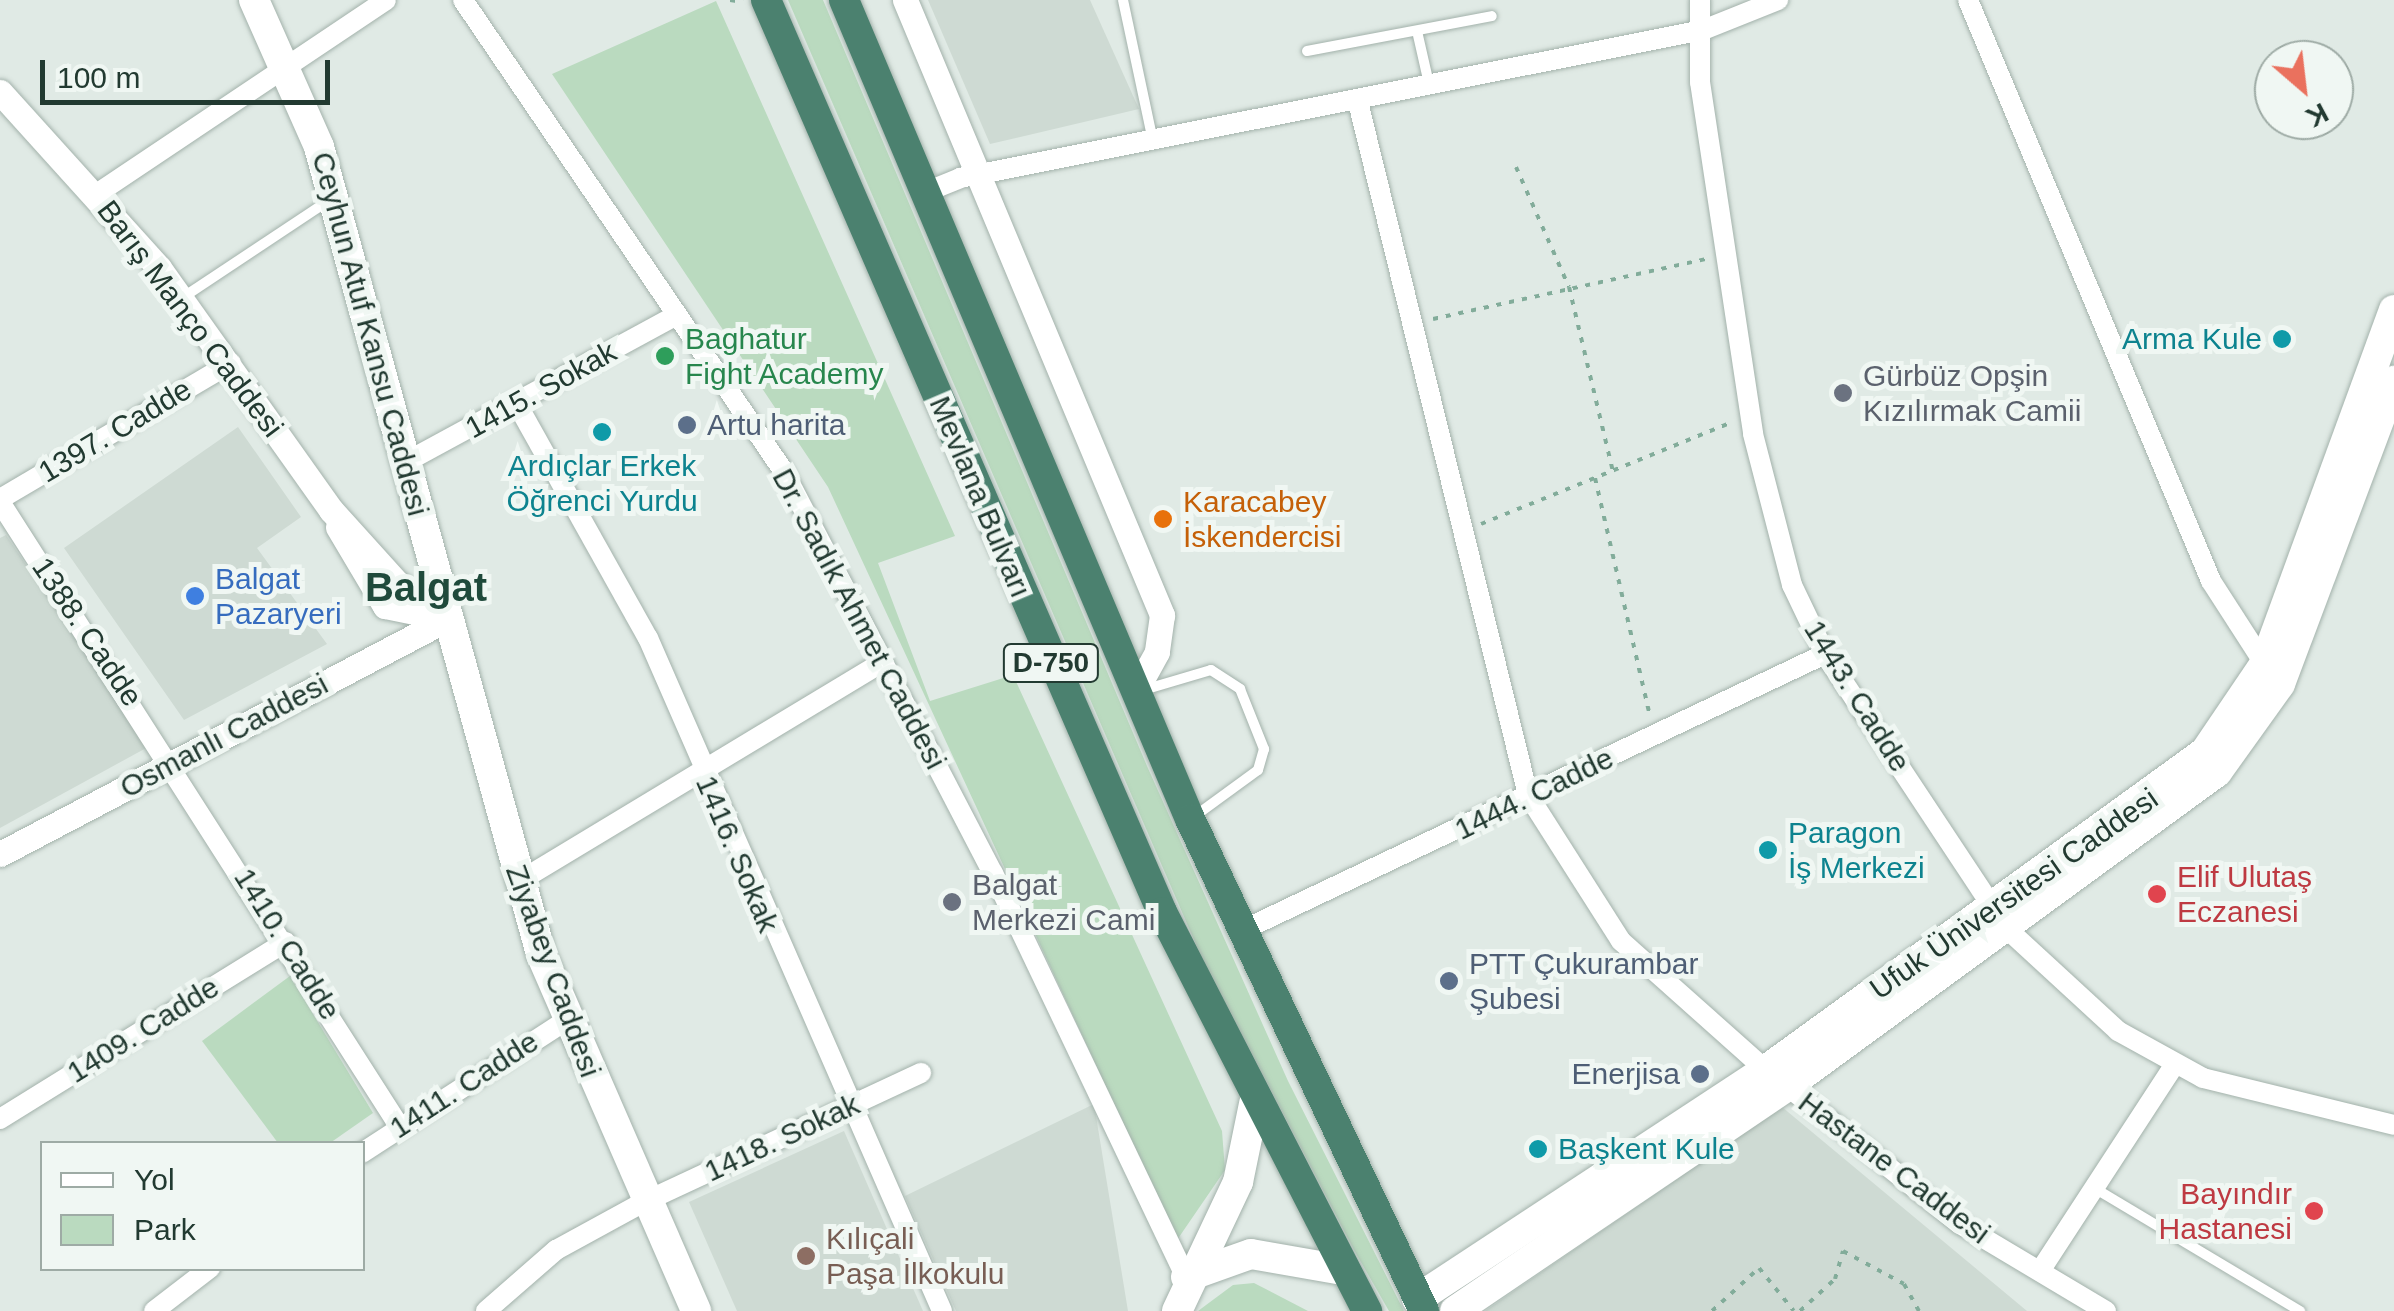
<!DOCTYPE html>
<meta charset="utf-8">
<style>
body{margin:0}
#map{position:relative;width:2394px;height:1311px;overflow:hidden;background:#e0eae5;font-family:Arial,sans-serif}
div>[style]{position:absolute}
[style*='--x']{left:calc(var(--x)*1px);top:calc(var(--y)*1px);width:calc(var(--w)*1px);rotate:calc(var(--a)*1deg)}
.built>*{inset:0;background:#cedad3}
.green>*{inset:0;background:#badabf}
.path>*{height:4px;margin-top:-2px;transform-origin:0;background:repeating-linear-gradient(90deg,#82ac9a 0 5px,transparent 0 13px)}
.roads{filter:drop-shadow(0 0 2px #a3b2ab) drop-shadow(0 0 2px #a3b2ab)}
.service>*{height:10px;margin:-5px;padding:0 5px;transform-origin:5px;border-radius:5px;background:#fff}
.minor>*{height:20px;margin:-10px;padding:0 10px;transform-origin:10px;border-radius:10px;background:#fff}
.tertiary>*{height:25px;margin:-12.5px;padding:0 12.5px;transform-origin:12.5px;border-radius:12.5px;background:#fff}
.secondary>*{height:30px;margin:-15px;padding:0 15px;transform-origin:15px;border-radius:15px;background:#fff}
.trunk>*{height:30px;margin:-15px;padding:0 15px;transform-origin:15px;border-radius:15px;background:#4b816f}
.dots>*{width:28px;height:28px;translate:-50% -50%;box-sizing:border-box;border:5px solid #f0f7f3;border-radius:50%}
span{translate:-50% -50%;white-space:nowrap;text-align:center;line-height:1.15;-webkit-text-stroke:10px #f0f7f3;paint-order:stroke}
.shield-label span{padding:2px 8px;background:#f0f7f3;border:2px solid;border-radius:8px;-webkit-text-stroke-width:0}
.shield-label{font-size:28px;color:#223a31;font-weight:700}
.street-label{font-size:30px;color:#223a31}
.leisure-label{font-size:30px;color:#27864d}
.left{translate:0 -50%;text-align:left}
.culture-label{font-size:30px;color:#0d838f}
.right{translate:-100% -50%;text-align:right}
.worship-label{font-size:30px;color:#5b616d}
.service-label{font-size:30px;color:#4e5e75}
.food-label{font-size:30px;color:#c56008}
.shop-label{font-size:30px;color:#366cbe}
.health-label{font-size:30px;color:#be3a42}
.education-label{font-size:30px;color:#785e54}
.district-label{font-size:40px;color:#1f4a3b;font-weight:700}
.legend{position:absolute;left:40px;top:1141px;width:325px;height:130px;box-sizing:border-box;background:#f0f7f3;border:2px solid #9eaba5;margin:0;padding:12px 18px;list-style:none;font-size:30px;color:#223a31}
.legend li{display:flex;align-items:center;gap:20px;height:50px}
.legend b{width:50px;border:2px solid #9eaba5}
.north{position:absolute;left:2254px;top:40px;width:100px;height:100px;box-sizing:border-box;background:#f0f7f3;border:2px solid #9eaba5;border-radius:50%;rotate:152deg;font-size:28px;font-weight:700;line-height:40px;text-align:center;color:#223a31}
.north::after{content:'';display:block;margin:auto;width:35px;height:45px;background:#ea715e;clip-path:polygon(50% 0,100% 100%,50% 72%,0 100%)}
.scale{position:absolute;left:40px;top:60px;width:290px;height:45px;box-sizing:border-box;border:5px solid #223a31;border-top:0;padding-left:12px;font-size:30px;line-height:35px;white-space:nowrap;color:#223a31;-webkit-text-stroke:8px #f0f7f3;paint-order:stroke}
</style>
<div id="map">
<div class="built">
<i style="clip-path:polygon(928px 0,1090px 0,1139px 109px,990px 144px)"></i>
<i style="clip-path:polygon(238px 427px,301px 517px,257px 548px,327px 644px,184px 720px,64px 548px)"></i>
<i style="clip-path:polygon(6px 535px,148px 747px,0 828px,0 538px)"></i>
<i style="clip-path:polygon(1094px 1104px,1128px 1311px,956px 1311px,905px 1196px)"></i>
<i style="clip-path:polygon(1782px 1107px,2027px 1311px,1485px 1311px)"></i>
<i style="clip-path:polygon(844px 1131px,923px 1311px,737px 1311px,689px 1202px)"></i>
</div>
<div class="green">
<i style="clip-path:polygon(788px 0,823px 0,1147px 766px,1288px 1081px,1404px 1311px,1389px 1311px,1354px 1250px,1201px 956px)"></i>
<i style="clip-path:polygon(716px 1px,955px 536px,878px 563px,930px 701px,1013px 675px,1222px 1131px,1225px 1170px,1177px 1240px,828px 487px,552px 74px)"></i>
<i style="clip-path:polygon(290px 976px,373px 1113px,330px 1143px,278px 1143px,202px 1041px)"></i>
<i style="clip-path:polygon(1254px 1283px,1308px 1311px,1198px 1311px,1233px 1285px)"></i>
</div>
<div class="path">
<i style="--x:730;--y:0;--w:13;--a:9"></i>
<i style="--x:1516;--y:167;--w:131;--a:66.2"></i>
<i style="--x:1569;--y:287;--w:189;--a:76.6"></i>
<i style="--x:1433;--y:319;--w:280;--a:-12.4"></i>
<i style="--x:1595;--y:478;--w:244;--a:77"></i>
<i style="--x:1481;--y:524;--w:271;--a:-22.1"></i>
<i style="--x:1712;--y:1311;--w:64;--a:-42.5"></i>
<i style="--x:1759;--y:1268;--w:55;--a:50.9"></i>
<i style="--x:1800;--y:1311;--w:47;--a:-42.4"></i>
<i style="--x:1835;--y:1279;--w:29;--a:-74"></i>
<i style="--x:1843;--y:1251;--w:69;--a:28.4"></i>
<i style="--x:1904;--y:1284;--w:31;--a:61"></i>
</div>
<div class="roads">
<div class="service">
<i style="--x:1123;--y:0;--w:144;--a:78"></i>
<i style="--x:1417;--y:31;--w:54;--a:77.2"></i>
<i style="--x:1307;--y:51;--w:188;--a:-10.7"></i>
<i style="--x:182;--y:298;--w:175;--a:-33.6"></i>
<i style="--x:1140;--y:691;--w:74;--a:-16.5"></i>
<i style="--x:1211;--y:670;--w:35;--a:33"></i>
<i style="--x:1240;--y:689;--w:65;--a:68.2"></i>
<i style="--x:1264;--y:749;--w:22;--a:106"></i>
<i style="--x:1258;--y:770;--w:78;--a:143.9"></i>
<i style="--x:2096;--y:1189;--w:238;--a:30.9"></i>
</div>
<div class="minor">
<i style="--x:463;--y:0;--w:571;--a:55.78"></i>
<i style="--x:784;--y:472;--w:452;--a:62.5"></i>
<i style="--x:993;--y:873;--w:448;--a:64.5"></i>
<i style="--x:1700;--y:0;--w:82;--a:90"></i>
<i style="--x:1700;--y:82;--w:356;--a:81.4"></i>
<i style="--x:1753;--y:434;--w:156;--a:75.5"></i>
<i style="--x:1792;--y:585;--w:76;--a:64.4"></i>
<i style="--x:1825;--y:654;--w:330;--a:56.5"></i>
<i style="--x:2007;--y:929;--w:151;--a:42.6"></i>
<i style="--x:2118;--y:1031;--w:97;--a:28.9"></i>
<i style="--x:2203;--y:1078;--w:197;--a:13.8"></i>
<i style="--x:1968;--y:0;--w:630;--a:67.3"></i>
<i style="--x:2211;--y:581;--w:107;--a:57.2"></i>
<i style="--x:1358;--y:102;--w:714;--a:76.22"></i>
<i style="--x:1528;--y:795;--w:173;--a:57.5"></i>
<i style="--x:1621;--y:941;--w:194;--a:41.7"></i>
<i style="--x:926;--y:192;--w:37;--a:-22"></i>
<i style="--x:960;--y:178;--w:758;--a:-11.27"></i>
<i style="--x:1703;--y:30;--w:81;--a:-21.8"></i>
<i style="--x:95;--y:195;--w:350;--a:-33.8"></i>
<i style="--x:517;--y:404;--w:268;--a:60.8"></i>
<i style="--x:648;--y:638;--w:734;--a:66.4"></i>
<i style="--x:406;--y:462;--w:306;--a:-28.5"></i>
<i style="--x:0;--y:499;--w:268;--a:-30.5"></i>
<i style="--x:0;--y:502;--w:741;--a:57.4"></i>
<i style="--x:518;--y:882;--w:423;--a:-31.1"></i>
<i style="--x:1241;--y:931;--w:646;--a:-25.38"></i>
<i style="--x:1787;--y:1086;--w:221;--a:38.6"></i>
<i style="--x:1960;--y:1224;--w:170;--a:30.8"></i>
<i style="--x:0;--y:1119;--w:336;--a:-31.8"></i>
<i style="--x:362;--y:1153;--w:244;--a:-33"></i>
<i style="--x:2040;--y:1271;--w:244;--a:-56.9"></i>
<i style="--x:154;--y:1311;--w:71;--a:-37.5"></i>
<i style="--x:486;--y:1311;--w:93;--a:-41.1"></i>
<i style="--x:556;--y:1250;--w:98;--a:-28.7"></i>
<i style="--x:642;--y:1203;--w:308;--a:-25"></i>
</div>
<div class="tertiary">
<i style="--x:905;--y:0;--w:667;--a:67.32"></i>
<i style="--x:1162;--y:615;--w:37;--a:98"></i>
<i style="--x:1157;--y:652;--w:46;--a:118.8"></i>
<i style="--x:0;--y:92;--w:237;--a:47.9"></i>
<i style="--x:159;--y:268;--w:297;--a:54.6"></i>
<i style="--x:331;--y:510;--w:98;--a:47.9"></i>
<i style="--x:397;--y:583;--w:63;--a:33.9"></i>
<i style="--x:338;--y:527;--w:92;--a:59.3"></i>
<i style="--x:385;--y:606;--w:60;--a:11.5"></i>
<i style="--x:0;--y:854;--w:507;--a:-27.73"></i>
</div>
<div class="secondary">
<i style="--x:254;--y:0;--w:161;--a:66.1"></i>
<i style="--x:319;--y:147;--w:837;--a:74.62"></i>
<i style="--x:541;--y:954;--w:389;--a:66.5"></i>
<i style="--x:1186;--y:1277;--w:69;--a:-19.5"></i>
<i style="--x:1251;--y:1254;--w:93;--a:9.9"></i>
<i style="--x:1417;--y:1299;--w:417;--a:-33.3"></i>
<i style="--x:1766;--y:1070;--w:542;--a:-35.92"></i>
<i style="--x:2205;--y:752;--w:105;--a:-55.9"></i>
<i style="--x:2264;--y:665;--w:378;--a:-69.9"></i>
<i style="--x:1177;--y:1311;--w:143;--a:-64.7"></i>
<i style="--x:1238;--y:1182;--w:80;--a:-78.4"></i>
<i style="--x:1455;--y:1311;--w:401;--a:-34.1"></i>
<i style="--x:1787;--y:1086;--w:532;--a:-36.14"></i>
<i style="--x:2217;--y:772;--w:108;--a:-54.4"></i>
<i style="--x:2280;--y:684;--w:324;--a:-69.4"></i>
</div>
<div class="trunk">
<i style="--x:766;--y:0;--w:994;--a:66.53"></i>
<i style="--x:1162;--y:912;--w:449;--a:62.8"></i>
<i style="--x:844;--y:0;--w:889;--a:67.1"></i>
<i style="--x:1190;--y:819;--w:545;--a:64.56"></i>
</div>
</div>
<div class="dots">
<i style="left:2282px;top:339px;background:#0f9aa8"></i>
<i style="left:665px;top:356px;background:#2e9e5b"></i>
<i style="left:1843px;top:393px;background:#6b7280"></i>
<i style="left:687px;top:425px;background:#5c6f8a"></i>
<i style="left:602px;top:432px;background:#0f9aa8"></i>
<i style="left:1163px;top:519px;background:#e8710a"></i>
<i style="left:195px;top:596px;background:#3f7fe0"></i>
<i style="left:1768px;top:850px;background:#0f9aa8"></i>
<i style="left:2157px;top:894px;background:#e0444e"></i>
<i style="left:952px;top:902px;background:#6b7280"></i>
<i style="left:1449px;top:981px;background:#5c6f8a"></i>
<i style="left:1700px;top:1074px;background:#5c6f8a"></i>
<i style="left:1538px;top:1149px;background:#0f9aa8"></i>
<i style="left:2314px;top:1211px;background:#e0444e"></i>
<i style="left:806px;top:1256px;background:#8d6e63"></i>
</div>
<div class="shield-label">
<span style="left:1051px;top:663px">D-750</span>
</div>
<div class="street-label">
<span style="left:190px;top:319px;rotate:53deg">Barış Manço Caddesi</span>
<span style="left:370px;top:334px;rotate:75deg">Ceyhun Atuf Kansu Caddesi</span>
<span style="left:541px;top:390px;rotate:-29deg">1415. Sokak</span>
<span style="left:115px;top:431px;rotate:-31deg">1397. Cadde</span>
<span style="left:980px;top:497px;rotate:67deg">Mevlana Bulvarı</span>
<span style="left:859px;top:619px;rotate:62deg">Dr. Sadık Ahmet Caddesi</span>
<span style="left:87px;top:632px;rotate:56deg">1388. Cadde</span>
<span style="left:1857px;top:696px;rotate:58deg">1443. Cadde</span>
<span style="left:224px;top:736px;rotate:-28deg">Osmanlı Caddesi</span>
<span style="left:1534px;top:794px;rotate:-26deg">1444. Cadde</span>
<span style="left:737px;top:854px;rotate:67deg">1416. Sokak</span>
<span style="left:2014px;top:894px;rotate:-35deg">Ufuk Üniversitesi Caddesi</span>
<span style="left:287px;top:944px;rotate:58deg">1410. Cadde</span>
<span style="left:553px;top:971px;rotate:70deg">Ziyabey Caddesi</span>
<span style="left:143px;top:1030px;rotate:-32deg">1409. Cadde</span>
<span style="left:464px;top:1085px;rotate:-33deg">1411. Cadde</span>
<span style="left:782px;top:1138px;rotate:-25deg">1418. Sokak</span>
<span style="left:1894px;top:1168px;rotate:37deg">Hastane Caddesi</span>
</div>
<div class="leisure-label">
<span class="left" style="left:685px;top:356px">Baghatur<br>Fight Academy</span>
</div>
<div class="culture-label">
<span class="right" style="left:2262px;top:339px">Arma Kule</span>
<span style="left:602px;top:483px">Ardıçlar Erkek<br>Öğrenci Yurdu</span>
<span class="left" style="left:1788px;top:850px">Paragon<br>İş Merkezi</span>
<span class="left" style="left:1558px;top:1149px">Başkent Kule</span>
</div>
<div class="worship-label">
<span class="left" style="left:1863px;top:393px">Gürbüz Opşin<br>Kızılırmak Camii</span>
<span class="left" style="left:972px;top:902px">Balgat<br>Merkezi Cami</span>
</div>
<div class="service-label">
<span class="left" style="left:707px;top:425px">Artu harita</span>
<span class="left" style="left:1469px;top:981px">PTT Çukurambar<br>Şubesi</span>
<span class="right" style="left:1680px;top:1074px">Enerjisa</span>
</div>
<div class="food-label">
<span class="left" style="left:1183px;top:519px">Karacabey<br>İskendercisi</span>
</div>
<div class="shop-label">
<span class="left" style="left:215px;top:596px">Balgat<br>Pazaryeri</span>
</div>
<div class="health-label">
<span class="left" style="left:2177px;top:894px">Elif Ulutaş<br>Eczanesi</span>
<span class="right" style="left:2292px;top:1211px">Bayındır<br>Hastanesi</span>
</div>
<div class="education-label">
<span class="left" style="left:826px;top:1256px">Kılıçali<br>Paşa İlkokulu</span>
</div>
<div class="district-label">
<span style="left:426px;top:587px">Balgat</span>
</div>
<ul class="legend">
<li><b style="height:12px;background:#fff"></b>Yol</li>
<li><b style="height:28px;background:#badabf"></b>Park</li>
</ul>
<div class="north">K</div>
<div class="scale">100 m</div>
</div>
